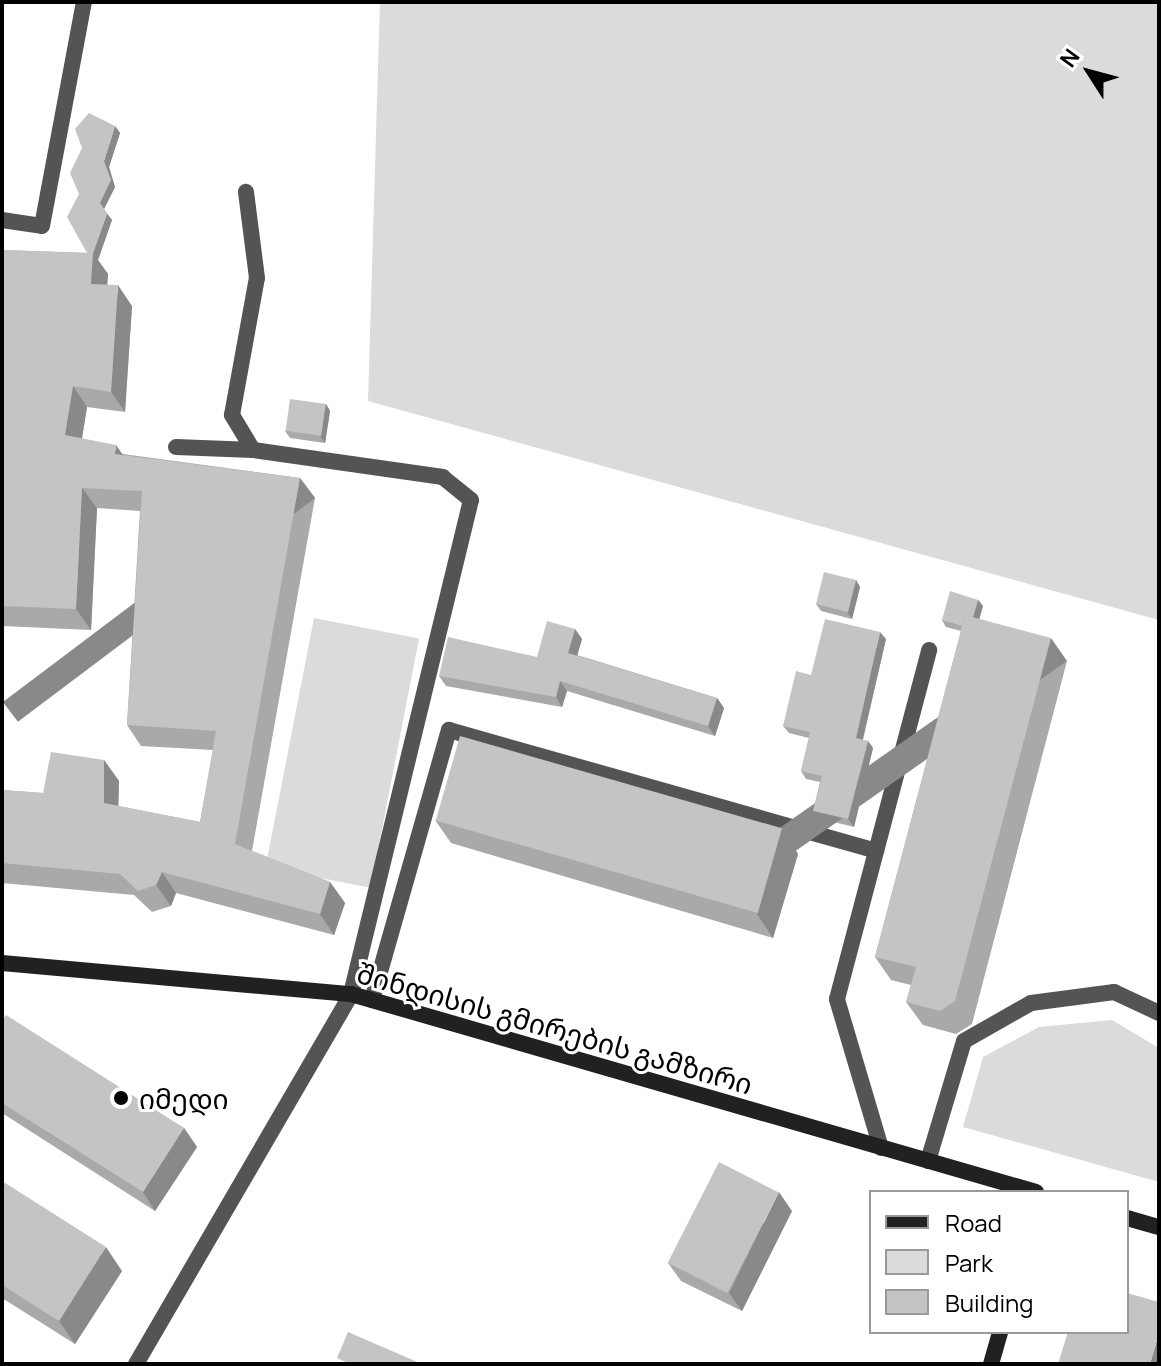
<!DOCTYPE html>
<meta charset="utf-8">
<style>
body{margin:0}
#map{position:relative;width:1161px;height:1366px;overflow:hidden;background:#fff;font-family:Manrope,"Noto Sans Georgian",sans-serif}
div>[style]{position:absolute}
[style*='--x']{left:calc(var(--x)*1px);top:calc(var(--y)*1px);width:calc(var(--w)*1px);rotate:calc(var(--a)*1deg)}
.green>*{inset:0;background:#dbdbdb;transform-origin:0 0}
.lane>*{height:16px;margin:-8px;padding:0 8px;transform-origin:8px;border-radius:8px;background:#545454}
.secondary>*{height:16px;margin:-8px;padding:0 8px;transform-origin:8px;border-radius:8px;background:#212121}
.wall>*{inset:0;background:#a9a9a9}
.shaded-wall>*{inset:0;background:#898989;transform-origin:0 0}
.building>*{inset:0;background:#c4c4c4;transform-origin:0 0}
.dots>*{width:22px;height:22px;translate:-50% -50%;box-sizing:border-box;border:4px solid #fff;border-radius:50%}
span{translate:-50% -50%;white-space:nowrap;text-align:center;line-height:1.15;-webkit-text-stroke:6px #fff;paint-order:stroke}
.street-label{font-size:28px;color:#000}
.poi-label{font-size:28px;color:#000}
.left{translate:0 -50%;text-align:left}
.frame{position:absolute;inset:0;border:4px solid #000;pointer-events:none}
.legend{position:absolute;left:869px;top:1190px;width:260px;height:144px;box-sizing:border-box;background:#fff;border:2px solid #999;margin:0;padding:10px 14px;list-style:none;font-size:24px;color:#000}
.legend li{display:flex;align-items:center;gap:16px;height:40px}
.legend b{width:40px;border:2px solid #999}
.north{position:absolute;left:1049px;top:32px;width:80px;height:80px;-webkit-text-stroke:6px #fff;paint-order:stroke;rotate:306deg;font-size:22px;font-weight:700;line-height:32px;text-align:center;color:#000}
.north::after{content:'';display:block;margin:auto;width:28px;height:36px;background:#000;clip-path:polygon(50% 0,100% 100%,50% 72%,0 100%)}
</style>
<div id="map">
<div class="green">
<i style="clip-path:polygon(380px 2px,1159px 2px,1159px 620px,368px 401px)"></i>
<i style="left:314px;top:618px;width:107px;height:254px;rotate:11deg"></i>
<i style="clip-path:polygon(1112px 1020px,1159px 1048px,1159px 1182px,963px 1127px,983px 1057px,1039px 1027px)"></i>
</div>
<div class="lane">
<i style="--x:2;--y:220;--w:40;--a:8.5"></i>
<i style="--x:42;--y:226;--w:228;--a:-79.4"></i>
<i style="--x:176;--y:447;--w:77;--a:2.2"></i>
<i style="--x:372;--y:1000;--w:281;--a:-74.1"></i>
<i style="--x:449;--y:730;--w:444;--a:15.8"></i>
<i style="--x:881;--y:1148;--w:155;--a:-106.5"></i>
<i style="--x:837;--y:999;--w:361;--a:-75.2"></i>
<i style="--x:928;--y:1161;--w:125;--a:-73.3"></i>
<i style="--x:964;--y:1041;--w:77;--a:-29.6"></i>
<i style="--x:1031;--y:1003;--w:84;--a:-7.5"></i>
<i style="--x:1114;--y:992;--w:50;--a:25"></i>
<i style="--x:136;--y:1364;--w:428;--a:-59.8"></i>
<i style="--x:351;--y:994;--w:508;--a:-76.35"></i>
<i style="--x:471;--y:500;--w:36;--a:-141"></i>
<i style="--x:443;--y:477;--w:192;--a:-171.9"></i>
<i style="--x:253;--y:450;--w:41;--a:-121"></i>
<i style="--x:232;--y:415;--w:139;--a:-79.7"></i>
<i style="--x:257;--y:278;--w:87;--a:-97.3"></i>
</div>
<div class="secondary">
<i style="--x:2;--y:963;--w:350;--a:5.1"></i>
<i style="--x:351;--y:994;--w:713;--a:16.12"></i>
<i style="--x:1127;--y:1218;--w:33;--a:16"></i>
<i style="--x:991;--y:1364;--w:33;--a:-74"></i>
</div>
<div class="wall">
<i style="clip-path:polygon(115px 126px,120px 133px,109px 167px,115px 187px,104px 209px,112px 220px,98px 260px,108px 274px,107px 285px,132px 306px,125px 412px,87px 407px,82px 439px,123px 454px,300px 478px,315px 498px,252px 851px,330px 882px,345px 903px,334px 935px,176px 893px,171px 906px,152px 912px,134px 895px,2px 883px,2px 790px,43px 793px,104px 760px,119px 781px,118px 806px,200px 822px,213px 750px,141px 746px,127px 725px,140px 511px,97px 508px,91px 630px,2px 626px,2px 250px,87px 253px)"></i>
<i style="clip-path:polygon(326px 404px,330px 411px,325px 443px,290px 438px,285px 431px)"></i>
<i style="clip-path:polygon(856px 580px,860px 587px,852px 619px,821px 611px,816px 604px)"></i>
<i style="clip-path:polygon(978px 600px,983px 606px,979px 619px,1067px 661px,972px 1024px,956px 1034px,923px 1025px,906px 1002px,911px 985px,891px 980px,875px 957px,961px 631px,946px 627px,942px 620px)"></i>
<i style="clip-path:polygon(575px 629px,582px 639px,577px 655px,717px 698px,724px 708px,715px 736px,567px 691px,562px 707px,446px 686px,439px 676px,537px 657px)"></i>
<i style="clip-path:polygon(886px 639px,863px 740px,868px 741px,873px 748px,854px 827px,818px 818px,813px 811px,820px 782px,806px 779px,801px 771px,809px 738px,789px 733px,783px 726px)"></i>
<i style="clip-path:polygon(435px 820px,782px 830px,798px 854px,773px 938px,451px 843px)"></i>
<i style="clip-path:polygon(2px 1021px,184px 1128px,197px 1147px,155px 1211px,2px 1113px)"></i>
<i style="clip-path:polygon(2px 1181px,122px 1271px,75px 1344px,2px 1298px)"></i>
<i style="clip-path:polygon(792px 1211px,742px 1311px,681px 1281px,668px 1263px)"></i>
</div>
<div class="shaded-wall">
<i style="clip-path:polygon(115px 126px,120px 133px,109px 167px,115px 187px,104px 209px,100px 203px,104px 161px)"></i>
<i style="clip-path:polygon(107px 214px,112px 220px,98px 260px,108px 274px,106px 305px,91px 284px,91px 260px)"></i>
<i style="clip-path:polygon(118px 285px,132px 306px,125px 412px,111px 392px)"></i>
<i style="clip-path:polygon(73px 386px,87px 407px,79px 456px,65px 435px)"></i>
<i style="clip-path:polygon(326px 404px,330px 411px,325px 443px,320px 436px)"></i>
<i style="clip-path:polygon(116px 445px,130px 465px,115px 454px)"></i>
<i style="left:300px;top:478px;width:25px;height:372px;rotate:53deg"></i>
<i style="clip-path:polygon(82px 488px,97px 508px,91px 630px,76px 609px)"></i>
<i style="clip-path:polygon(856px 580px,860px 587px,852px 619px,847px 612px)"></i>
<i style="clip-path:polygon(978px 600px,983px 606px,975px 634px,970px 628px)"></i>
<i style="clip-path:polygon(575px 629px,582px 639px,575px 663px,568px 653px)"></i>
<i style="clip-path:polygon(880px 632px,886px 639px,861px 746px,856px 738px)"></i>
<i style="left:1051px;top:638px;width:28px;height:375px;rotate:55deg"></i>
<i style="clip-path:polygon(560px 681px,567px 691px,562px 707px,556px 697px)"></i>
<i style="clip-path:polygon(717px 698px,724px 708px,715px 736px,708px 726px)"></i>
<i style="clip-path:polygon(868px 741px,873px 748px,854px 827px,848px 819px)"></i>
<i style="clip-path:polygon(104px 760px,119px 781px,118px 824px,104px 803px)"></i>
<i style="clip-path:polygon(782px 830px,798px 854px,773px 938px,757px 914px)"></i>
<i style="clip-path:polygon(162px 872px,176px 893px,171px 906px,156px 885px)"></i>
<i style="clip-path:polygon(330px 882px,345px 903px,334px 935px,320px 914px)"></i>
<i style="clip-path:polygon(184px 1128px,197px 1147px,155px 1211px,143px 1192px)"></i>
<i style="clip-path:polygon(779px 1192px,792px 1211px,742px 1311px,729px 1293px)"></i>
<i style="clip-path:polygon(106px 1247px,122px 1271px,75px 1344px,59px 1321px)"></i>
<i style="clip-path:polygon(1159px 1333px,1159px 1364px,1150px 1364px)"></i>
</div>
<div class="building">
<i style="clip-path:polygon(89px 113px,115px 126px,104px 161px,111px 180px,100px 203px,107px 214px,93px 253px,87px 253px,67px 217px,79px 194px,70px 173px,82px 148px,75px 129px)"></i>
<i style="clip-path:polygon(2px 250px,93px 253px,91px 284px,118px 285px,111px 392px,73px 386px,65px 435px,116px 445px,115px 454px,300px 478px,235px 844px,330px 882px,320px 914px,162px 872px,156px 885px,138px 891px,120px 874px,2px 863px,2px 790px,43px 793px,51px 752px,104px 760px,104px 803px,200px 822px,216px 731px,127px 725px,142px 491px,82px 488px,76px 609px,2px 606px)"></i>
<i style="left:290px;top:399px;width:36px;height:32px;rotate:8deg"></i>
<i style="left:824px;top:572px;width:33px;height:33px;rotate:14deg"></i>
<i style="clip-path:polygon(950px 591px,978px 600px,973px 617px,965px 615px,962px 626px,942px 620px)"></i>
<i style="clip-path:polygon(965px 615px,1051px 638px,955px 1001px,940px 1011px,906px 1002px,916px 967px,875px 957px)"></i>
<i style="clip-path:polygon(825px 619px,880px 632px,856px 738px,868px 741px,848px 819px,813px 811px,822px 776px,801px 771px,810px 732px,783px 726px,796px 671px,811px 675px)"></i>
<i style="clip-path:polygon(547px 621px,575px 629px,568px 653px,717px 698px,708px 726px,560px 681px,556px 697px,439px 676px,448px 637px,537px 657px)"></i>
<i style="left:460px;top:736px;width:335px;height:88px;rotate:16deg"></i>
<i style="clip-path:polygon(6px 1015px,184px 1128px,143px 1192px,2px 1103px,2px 1021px)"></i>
<i style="left:719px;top:1162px;width:67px;height:113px;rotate:27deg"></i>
<i style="clip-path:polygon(2px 1181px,106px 1247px,59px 1321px,2px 1285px)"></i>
<i style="clip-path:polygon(1127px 1293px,1159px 1302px,1159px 1333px,1150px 1364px,1058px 1364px,1068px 1332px,1127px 1332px)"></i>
<i style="clip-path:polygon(348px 1332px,422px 1364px,350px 1364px,337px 1358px)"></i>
</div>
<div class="dots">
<i style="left:121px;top:1098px;background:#000"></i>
</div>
<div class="street-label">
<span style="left:555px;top:1028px;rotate:16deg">შინდისის გმირების გამზირი</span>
</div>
<div class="poi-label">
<span class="left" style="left:139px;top:1098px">იმედი</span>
</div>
<div class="frame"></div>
<ul class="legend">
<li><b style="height:10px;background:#212121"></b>Road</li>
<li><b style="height:22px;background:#dbdbdb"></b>Park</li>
<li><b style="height:22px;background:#c4c4c4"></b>Building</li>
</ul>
<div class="north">N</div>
</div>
